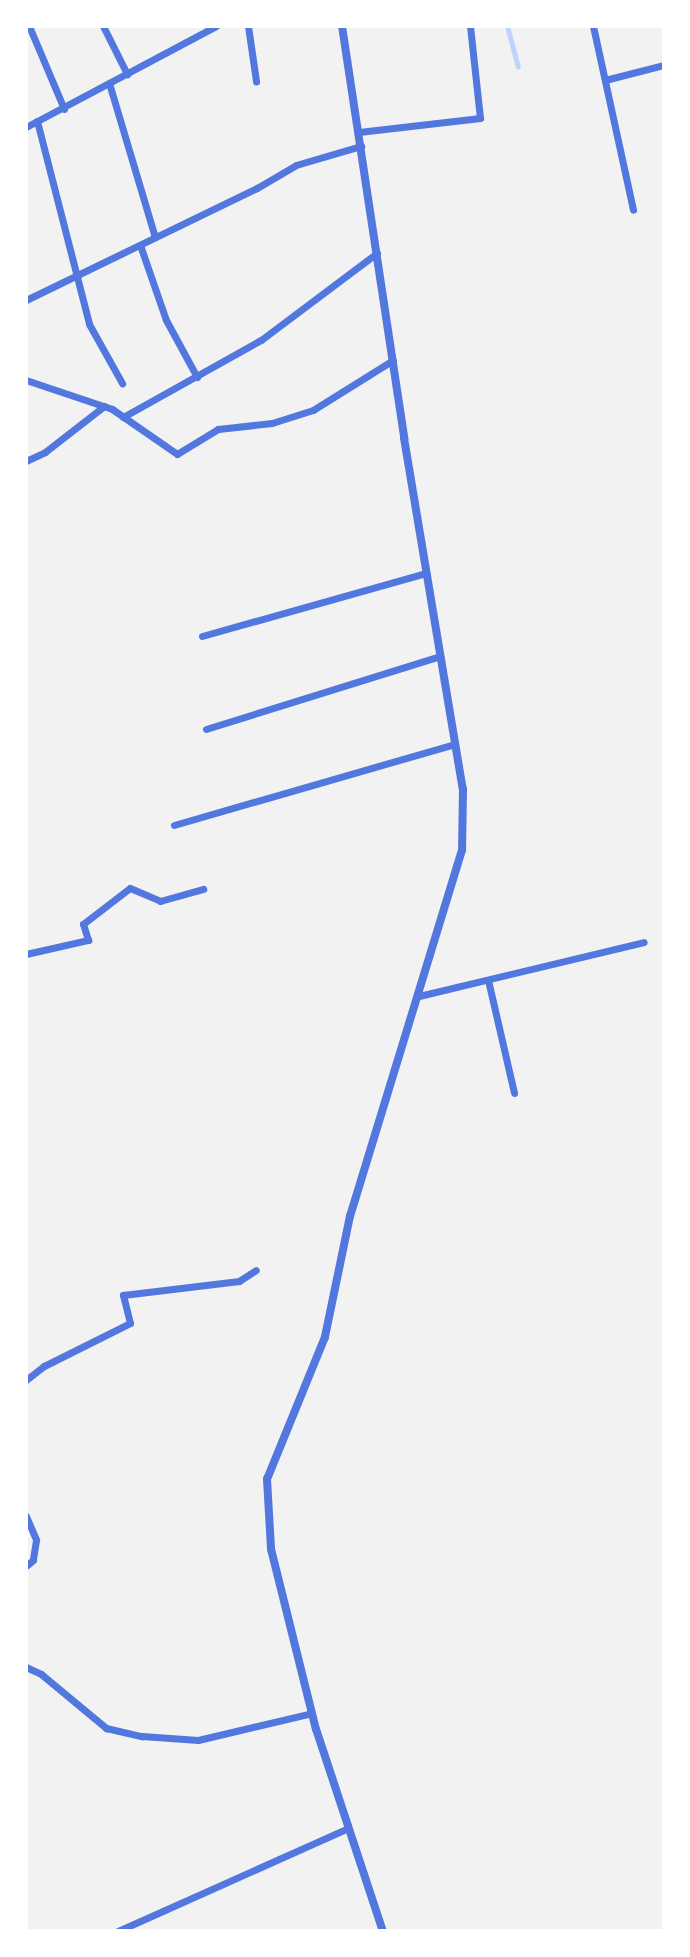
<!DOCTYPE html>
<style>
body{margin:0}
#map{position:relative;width:690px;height:1957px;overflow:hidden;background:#f2f2f2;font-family:Signika,sans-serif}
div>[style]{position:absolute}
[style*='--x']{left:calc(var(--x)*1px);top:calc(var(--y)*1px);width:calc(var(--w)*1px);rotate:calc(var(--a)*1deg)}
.stream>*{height:5px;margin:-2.5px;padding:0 2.5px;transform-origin:2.5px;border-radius:2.5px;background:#bfd3fe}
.minor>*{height:7px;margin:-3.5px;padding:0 3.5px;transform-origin:3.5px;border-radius:3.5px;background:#5277de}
.tertiary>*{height:8px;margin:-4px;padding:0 4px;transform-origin:4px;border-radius:4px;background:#5277de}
span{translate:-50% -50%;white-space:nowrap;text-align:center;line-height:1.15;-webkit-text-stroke:7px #fff;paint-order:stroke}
.frame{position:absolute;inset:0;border:28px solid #fff;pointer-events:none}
</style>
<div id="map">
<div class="stream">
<i style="--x:507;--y:26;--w:42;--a:75"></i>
</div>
<div class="minor">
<i style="--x:29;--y:26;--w:90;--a:67.1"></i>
<i style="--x:103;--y:26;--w:54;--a:63.4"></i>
<i style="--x:248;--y:26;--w:56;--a:81.7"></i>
<i style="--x:593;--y:26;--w:188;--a:77.7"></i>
<i style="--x:605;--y:80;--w:61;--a:-14.3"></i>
<i style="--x:109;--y:83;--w:161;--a:73.4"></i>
<i style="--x:37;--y:121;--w:210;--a:75.6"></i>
<i style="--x:89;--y:324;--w:68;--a:60.8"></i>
<i style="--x:26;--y:127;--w:215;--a:-28"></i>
<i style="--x:359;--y:132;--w:122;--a:-6.6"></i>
<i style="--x:480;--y:118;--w:93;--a:-96.2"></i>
<i style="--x:140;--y:245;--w:79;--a:70.9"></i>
<i style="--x:166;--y:320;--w:65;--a:61.5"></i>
<i style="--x:26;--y:300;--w:257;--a:-25.9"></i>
<i style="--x:257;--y:188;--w:45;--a:-30.5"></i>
<i style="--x:296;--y:165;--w:68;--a:-16.3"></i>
<i style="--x:26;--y:380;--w:91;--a:18.6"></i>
<i style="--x:112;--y:409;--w:79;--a:34.7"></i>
<i style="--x:177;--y:454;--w:48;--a:-31.4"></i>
<i style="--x:218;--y:429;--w:54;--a:-6.3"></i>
<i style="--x:272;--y:423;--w:43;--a:-17.6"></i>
<i style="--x:313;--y:410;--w:94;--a:-32"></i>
<i style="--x:123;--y:417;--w:158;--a:-29.2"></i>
<i style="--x:261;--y:340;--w:145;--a:-36.9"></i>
<i style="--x:26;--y:461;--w:21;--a:-25"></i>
<i style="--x:45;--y:452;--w:75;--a:-37.9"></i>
<i style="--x:202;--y:636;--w:233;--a:-15.7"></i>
<i style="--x:206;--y:729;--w:245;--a:-17.3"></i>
<i style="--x:174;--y:825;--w:292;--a:-16.1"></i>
<i style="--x:26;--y:954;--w:64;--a:-12.7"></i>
<i style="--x:88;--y:940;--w:17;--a:-107"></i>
<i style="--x:83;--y:924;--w:59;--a:-37.5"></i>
<i style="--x:130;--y:888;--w:33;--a:23"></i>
<i style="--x:160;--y:901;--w:45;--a:-15.6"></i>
<i style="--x:488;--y:980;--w:116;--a:77"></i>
<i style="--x:419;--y:996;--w:231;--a:-13.5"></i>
<i style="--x:26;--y:1380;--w:23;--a:-38"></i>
<i style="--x:44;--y:1366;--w:96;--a:-26.6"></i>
<i style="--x:130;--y:1323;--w:29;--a:-104"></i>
<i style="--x:123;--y:1295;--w:117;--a:-6.9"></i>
<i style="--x:239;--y:1281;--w:20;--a:-33"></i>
<i style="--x:26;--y:1516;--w:26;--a:67"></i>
<i style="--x:36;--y:1540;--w:20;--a:99"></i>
<i style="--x:33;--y:1560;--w:9;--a:139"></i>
<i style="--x:26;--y:1667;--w:17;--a:25"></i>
<i style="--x:41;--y:1674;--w:85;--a:39.7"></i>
<i style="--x:106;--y:1728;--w:37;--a:13"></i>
<i style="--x:142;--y:1736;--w:56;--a:4.1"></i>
<i style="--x:198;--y:1740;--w:117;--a:-13.3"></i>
<i style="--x:118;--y:1931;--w:252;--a:-24.1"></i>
</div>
<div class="tertiary">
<i style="--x:342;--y:26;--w:417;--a:81.4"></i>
<i style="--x:404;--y:438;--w:356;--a:80.5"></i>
<i style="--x:463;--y:789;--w:61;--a:90.9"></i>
<i style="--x:462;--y:850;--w:383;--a:107"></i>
<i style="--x:350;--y:1216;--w:124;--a:101.7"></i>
<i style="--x:325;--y:1337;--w:153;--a:112.2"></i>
<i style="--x:267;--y:1479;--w:70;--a:86.7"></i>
<i style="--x:271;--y:1549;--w:186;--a:76"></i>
<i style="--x:316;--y:1729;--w:213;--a:71.7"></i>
</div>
<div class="frame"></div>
</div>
